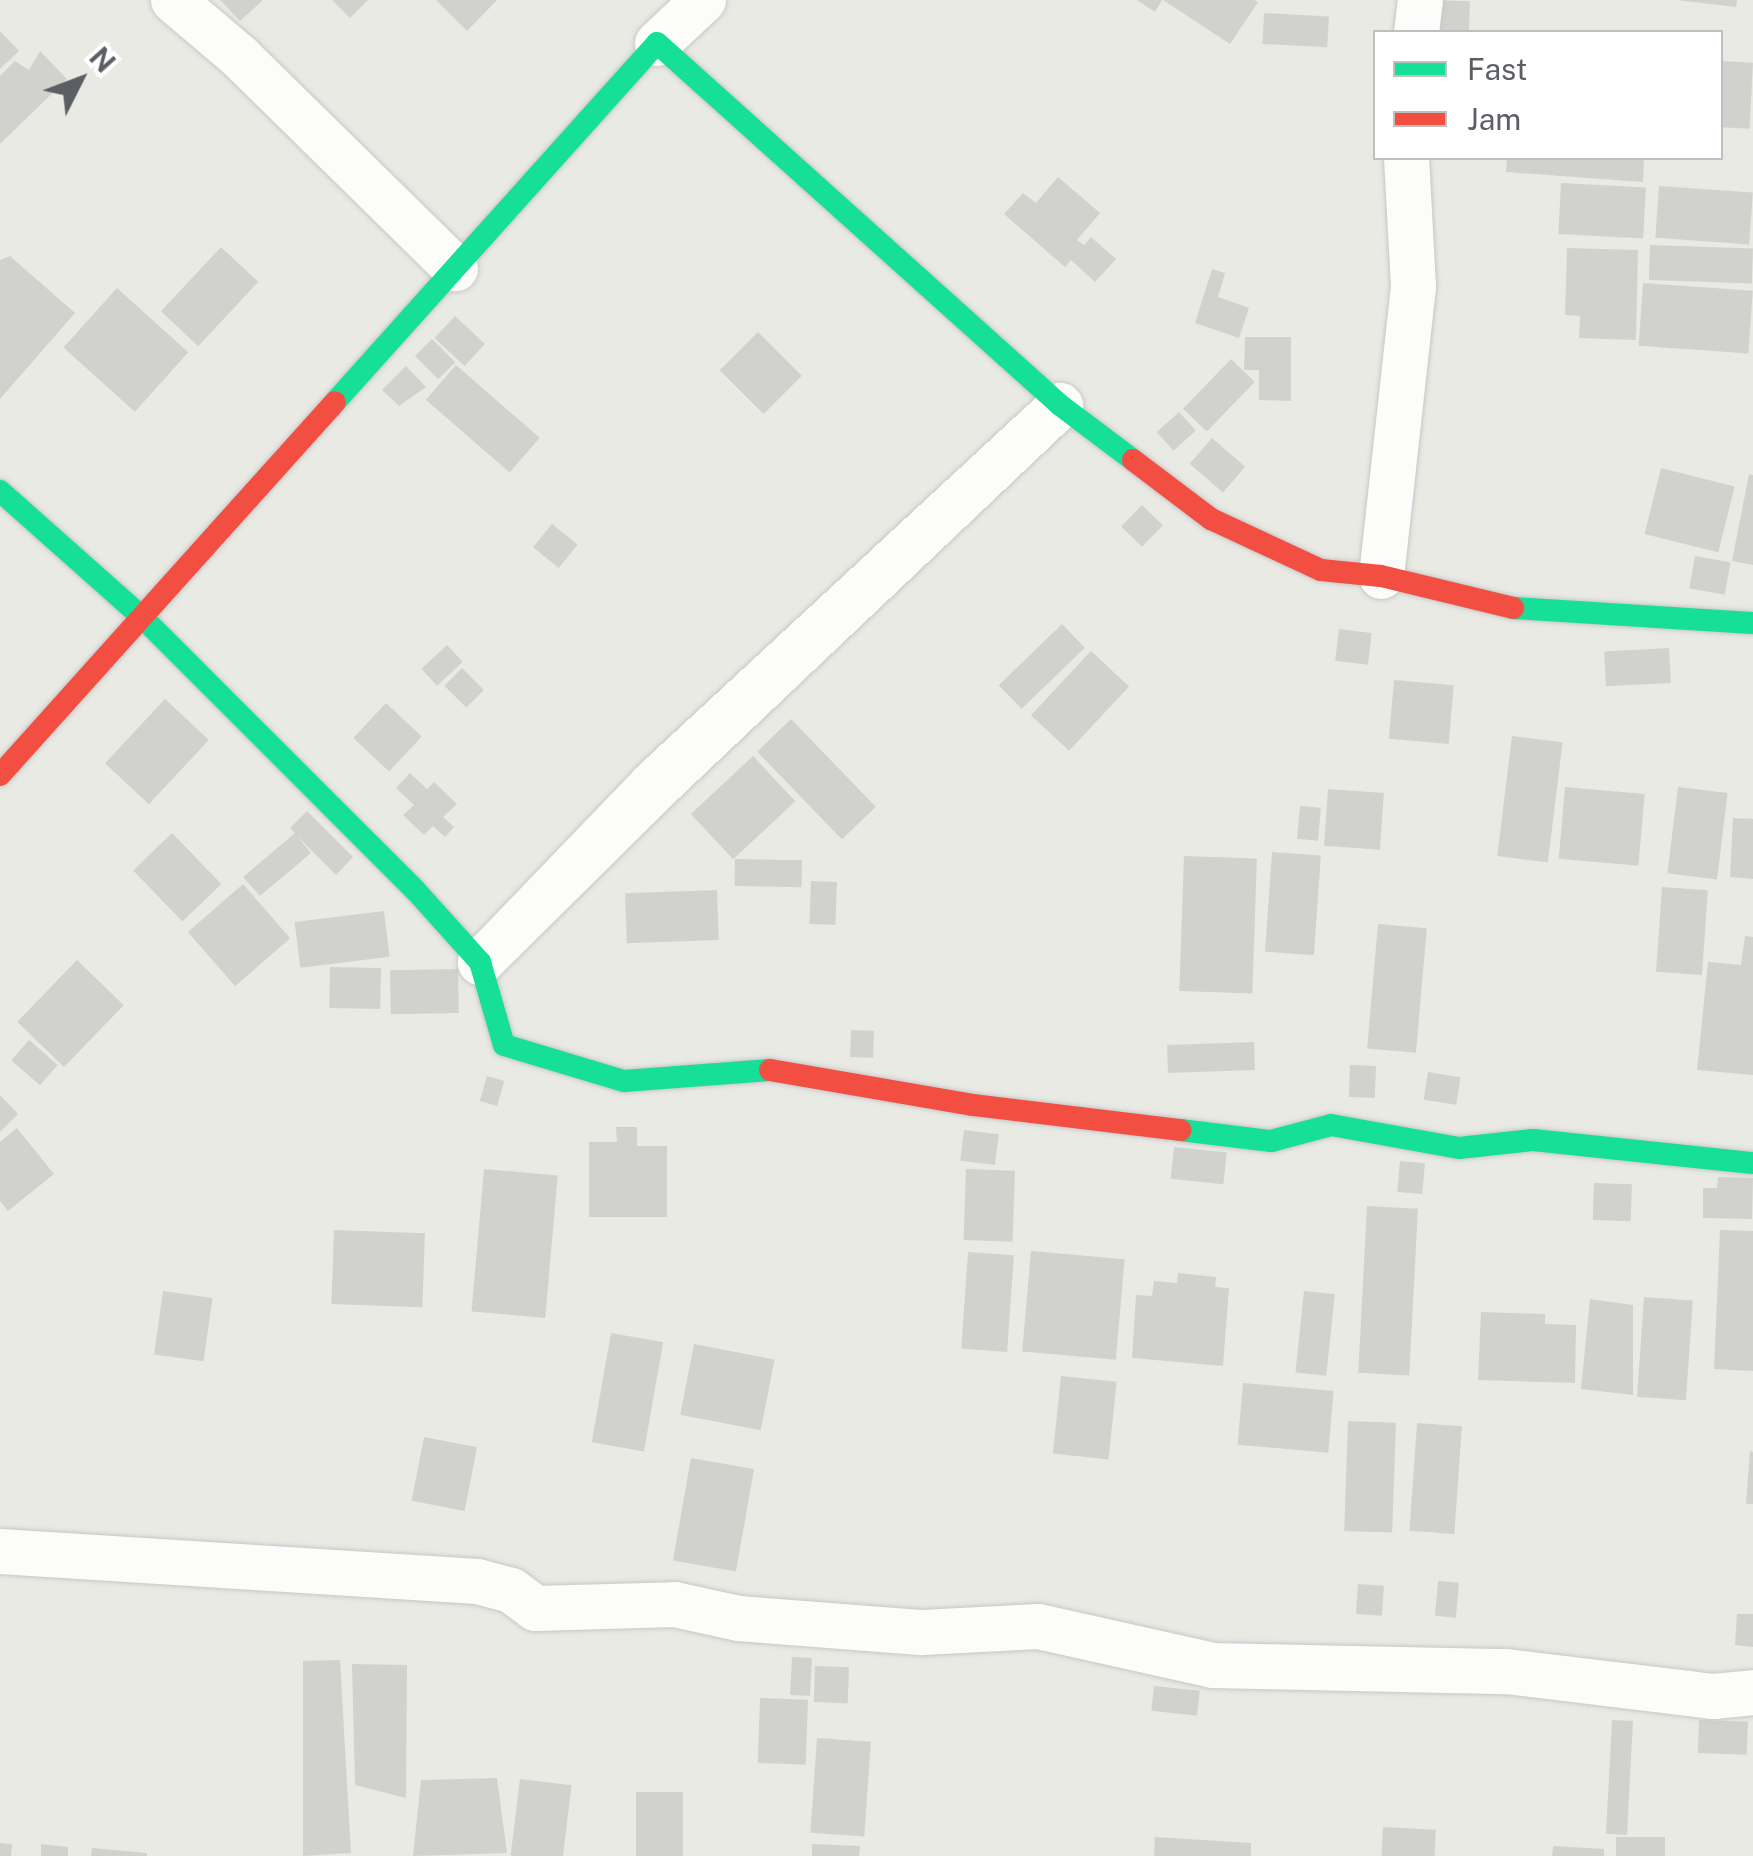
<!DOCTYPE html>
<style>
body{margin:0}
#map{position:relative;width:1753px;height:1856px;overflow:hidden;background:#eaeae5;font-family:"Public Sans",sans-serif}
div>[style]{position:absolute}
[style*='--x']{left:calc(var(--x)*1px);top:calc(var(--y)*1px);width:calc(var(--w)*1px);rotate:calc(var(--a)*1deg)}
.building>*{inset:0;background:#d1d1ce;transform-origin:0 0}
.roads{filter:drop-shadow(0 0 2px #c7c7c7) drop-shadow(0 0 2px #c7c7c7)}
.street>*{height:45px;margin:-22.5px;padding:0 22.5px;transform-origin:22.5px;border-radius:22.5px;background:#fcfcfb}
.fast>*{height:22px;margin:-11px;padding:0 11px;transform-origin:11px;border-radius:11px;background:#16e098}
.jam>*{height:22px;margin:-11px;padding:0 11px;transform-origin:11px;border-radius:11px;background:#f24e42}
span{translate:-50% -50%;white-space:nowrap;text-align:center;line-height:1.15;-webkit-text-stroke:10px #fff;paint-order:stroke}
.legend{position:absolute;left:1373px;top:30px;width:350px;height:130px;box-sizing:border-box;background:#fff;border:2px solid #bdbfc1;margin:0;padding:12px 18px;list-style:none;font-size:30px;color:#5b5e63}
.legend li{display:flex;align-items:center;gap:20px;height:50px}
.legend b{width:50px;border:2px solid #bdbfc1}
.north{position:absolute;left:30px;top:30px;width:100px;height:100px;-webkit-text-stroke:8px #fff;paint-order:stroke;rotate:48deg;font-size:28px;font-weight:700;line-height:40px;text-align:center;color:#5b5e63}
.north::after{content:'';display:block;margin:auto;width:35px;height:45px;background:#5b5e63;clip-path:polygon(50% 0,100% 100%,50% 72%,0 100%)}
</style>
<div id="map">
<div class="building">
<i style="clip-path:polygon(220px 0,263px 0,240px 21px)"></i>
<i style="clip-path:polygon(332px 0,368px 0,350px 18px)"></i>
<i style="clip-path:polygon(436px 0,497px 0,467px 31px)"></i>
<i style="clip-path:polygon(1137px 0,1162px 0,1155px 12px)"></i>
<i style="clip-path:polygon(1163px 0,1255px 0,1258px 2px,1230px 44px)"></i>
<i style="left:1432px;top:0;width:38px;height:32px;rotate:2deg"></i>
<i style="clip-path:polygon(1676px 0,1737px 0,1736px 7px)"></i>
<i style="left:1264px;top:13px;width:65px;height:31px;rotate:3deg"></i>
<i style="clip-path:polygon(0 31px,19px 51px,0 69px)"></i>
<i style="clip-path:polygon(40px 51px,67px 79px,0 144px,0 76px,15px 61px,29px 70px)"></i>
<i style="left:1720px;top:61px;width:33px;height:66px;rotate:3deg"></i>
<i style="clip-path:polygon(1507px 158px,1644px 158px,1643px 182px,1506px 172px)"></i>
<i style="clip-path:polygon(1058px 177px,1100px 213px,1077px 240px,1084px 245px,1091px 237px,1116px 259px,1095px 282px,1071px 260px,1065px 267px,1004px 214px,1023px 193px,1036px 203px)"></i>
<i style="left:1561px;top:183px;width:85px;height:51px;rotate:3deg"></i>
<i style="left:1659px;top:186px;width:94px;height:52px;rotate:4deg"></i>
<i style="left:1650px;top:245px;width:103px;height:35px;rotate:2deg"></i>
<i style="left:221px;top:247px;width:51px;height:88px;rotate:43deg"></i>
<i style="clip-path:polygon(1567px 248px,1638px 250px,1636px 340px,1579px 338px,1580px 316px,1565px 315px)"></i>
<i style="clip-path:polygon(10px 256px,75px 313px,0 399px,0 260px)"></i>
<i style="clip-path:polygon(1212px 269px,1225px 273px,1218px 297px,1249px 308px,1239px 338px,1195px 323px)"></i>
<i style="left:1643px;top:283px;width:110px;height:63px;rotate:4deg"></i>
<i style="left:117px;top:288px;width:96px;height:80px;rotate:42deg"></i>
<i style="left:455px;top:316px;width:41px;height:30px;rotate:43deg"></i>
<i style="left:758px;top:332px;width:62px;height:54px;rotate:45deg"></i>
<i style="clip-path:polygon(1245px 337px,1291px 337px,1291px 401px,1259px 400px,1259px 370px,1244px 370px)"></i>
<i style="left:432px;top:339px;width:33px;height:24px;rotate:45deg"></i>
<i style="left:1231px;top:359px;width:33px;height:69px;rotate:44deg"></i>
<i style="left:456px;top:365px;width:111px;height:46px;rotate:41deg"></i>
<i style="clip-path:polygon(406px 366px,426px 387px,399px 406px,382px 390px)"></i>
<i style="left:1179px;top:412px;width:25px;height:30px;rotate:48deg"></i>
<i style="left:1212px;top:438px;width:44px;height:34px;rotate:41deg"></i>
<i style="left:1661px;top:468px;width:76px;height:68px;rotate:14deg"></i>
<i style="clip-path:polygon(1749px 474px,1753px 475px,1753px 565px,1732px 561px)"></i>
<i style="left:1142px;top:505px;width:29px;height:30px;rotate:44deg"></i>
<i style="left:552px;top:524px;width:33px;height:30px;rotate:39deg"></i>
<i style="left:1695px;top:556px;width:36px;height:33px;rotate:10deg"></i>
<i style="left:1062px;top:624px;width:33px;height:88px;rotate:46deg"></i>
<i style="left:1339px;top:629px;width:33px;height:32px;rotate:7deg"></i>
<i style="left:447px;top:645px;width:23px;height:35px;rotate:47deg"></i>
<i style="left:1669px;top:648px;width:35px;height:65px;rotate:87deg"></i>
<i style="left:1091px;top:651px;width:52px;height:88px;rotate:43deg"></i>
<i style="left:462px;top:668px;width:31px;height:25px;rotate:45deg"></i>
<i style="left:1394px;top:680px;width:60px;height:59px;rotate:5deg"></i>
<i style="left:165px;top:699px;width:60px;height:88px;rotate:43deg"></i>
<i style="left:386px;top:703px;width:49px;height:48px;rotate:43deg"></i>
<i style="left:791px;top:719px;width:122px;height:47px;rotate:46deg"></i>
<i style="left:1512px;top:736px;width:51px;height:121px;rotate:7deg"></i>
<i style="left:753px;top:756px;width:62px;height:85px;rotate:47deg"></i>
<i style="clip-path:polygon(410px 773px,427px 789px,434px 782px,457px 804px,443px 817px,454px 827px,445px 837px,433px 826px,424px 835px,403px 815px,414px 805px,396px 788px)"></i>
<i style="left:1565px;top:787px;width:80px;height:72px;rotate:5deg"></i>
<i style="left:1678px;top:787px;width:50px;height:87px;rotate:7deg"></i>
<i style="left:1328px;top:789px;width:56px;height:57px;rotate:4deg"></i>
<i style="left:1300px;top:806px;width:21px;height:33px;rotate:5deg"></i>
<i style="clip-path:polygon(307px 811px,353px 857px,336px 875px,297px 836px,311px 853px,260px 896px,243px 877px,295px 833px,290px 828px)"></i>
<i style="clip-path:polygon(1733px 818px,1753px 819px,1753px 879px,1730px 877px)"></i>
<i style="left:172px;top:833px;width:71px;height:54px;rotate:46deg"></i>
<i style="left:1272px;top:852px;width:49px;height:100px;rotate:4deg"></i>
<i style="left:1184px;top:856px;width:73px;height:135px;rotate:2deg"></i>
<i style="left:735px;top:859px;width:67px;height:27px;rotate:1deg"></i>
<i style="left:811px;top:881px;width:26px;height:43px;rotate:2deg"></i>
<i style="left:243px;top:884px;width:72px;height:73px;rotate:49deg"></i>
<i style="left:1662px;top:887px;width:46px;height:85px;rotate:4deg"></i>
<i style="left:717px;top:890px;width:50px;height:92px;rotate:88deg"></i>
<i style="left:384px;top:911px;width:46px;height:90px;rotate:83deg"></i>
<i style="left:1378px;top:924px;width:49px;height:125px;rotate:5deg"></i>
<i style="clip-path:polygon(1745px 936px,1753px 937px,1753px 1075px,1697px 1070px,1708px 962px,1741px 965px)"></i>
<i style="left:77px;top:960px;width:65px;height:86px;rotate:44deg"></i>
<i style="left:330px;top:967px;width:51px;height:41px;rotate:1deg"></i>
<i style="left:458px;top:969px;width:44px;height:68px;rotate:89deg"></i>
<i style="left:851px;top:1030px;width:23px;height:27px;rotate:2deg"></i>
<i style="left:29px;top:1040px;width:38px;height:27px;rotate:41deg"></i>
<i style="left:1254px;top:1042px;width:28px;height:87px;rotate:88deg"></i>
<i style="left:1350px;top:1065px;width:26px;height:32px;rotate:2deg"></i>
<i style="left:1428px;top:1072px;width:33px;height:28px;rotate:9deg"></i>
<i style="left:487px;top:1076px;width:18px;height:26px;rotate:16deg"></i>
<i style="clip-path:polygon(0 1095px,18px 1114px,0 1132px)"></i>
<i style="clip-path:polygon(616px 1127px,637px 1127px,637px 1146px,667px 1146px,667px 1217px,589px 1217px,589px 1142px,617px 1142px)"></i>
<i style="clip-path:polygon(17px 1128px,54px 1174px,8px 1211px,0 1201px,0 1142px)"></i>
<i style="left:964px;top:1130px;width:35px;height:31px;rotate:7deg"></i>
<i style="left:1174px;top:1147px;width:53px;height:32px;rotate:6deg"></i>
<i style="left:1400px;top:1161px;width:25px;height:31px;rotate:5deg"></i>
<i style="left:484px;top:1169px;width:74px;height:143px;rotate:5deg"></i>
<i style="left:966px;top:1169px;width:49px;height:71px;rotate:2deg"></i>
<i style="clip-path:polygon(1718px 1177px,1753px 1178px,1752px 1219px,1703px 1218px,1703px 1188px,1717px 1188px)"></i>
<i style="left:1594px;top:1183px;width:38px;height:37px;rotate:2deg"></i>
<i style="left:1367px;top:1206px;width:51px;height:167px;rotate:3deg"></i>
<i style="left:334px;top:1230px;width:91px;height:74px;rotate:2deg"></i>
<i style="clip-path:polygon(1720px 1230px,1753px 1231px,1753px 1371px,1714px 1369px)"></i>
<i style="left:1031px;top:1251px;width:94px;height:101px;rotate:5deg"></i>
<i style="left:968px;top:1252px;width:46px;height:97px;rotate:4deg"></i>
<i style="clip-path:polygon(1178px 1273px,1216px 1277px,1215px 1287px,1229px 1288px,1223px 1366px,1132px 1358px,1136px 1295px,1152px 1296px,1154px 1281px,1177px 1283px)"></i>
<i style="left:163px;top:1291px;width:50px;height:64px;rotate:8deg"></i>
<i style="left:1304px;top:1291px;width:31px;height:82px;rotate:6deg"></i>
<i style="left:1644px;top:1297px;width:49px;height:100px;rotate:4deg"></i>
<i style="clip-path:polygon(1590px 1299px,1633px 1305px,1633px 1395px,1581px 1389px)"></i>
<i style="clip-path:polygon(1481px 1312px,1545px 1314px,1545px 1324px,1576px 1325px,1575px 1383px,1478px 1380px)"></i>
<i style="left:611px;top:1333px;width:53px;height:111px;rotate:10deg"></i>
<i style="left:694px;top:1344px;width:82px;height:72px;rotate:11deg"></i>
<i style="left:1061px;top:1376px;width:56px;height:78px;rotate:6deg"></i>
<i style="left:1243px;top:1383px;width:91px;height:62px;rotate:5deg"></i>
<i style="left:1348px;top:1421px;width:48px;height:110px;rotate:2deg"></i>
<i style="left:1417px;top:1423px;width:45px;height:108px;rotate:4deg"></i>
<i style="left:424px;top:1437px;width:54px;height:65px;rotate:11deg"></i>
<i style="clip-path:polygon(1750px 1451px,1753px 1452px,1753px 1504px,1746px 1504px)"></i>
<i style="left:691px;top:1458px;width:64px;height:104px;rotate:10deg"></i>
<i style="left:1438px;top:1581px;width:21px;height:35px;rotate:5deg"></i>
<i style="left:1358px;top:1584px;width:26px;height:30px;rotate:4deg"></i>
<i style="clip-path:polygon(1737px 1614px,1753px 1614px,1753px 1647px,1735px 1645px)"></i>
<i style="left:792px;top:1657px;width:20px;height:38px;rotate:3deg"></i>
<i style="clip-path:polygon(340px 1660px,351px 1853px,303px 1856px,303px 1661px)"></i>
<i style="clip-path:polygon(352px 1664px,407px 1665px,406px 1798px,355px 1785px)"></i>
<i style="left:815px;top:1666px;width:34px;height:36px;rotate:2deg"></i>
<i style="left:1154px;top:1686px;width:46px;height:25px;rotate:6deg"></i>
<i style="left:760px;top:1698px;width:48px;height:65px;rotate:2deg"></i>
<i style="left:1612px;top:1720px;width:21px;height:114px;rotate:3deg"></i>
<i style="left:1699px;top:1720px;width:49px;height:33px;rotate:2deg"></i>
<i style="left:817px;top:1738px;width:54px;height:95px;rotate:4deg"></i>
<i style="clip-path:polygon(497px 1778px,507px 1853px,413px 1856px,421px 1780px)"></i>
<i style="left:520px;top:1779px;width:52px;height:77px;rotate:7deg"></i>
<i style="left:636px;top:1792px;width:47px;height:64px"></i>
<i style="left:1383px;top:1827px;width:53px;height:29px;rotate:3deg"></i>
<i style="clip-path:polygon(1155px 1837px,1251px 1843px,1251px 1856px,1154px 1856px)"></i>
<i style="left:1616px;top:1837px;width:49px;height:19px"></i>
<i style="clip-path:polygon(0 1843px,12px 1844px,11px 1856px,0 1856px)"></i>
<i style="clip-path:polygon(41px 1844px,68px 1847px,68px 1856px,41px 1856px)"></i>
<i style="clip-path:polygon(812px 1844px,860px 1846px,859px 1856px,812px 1856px)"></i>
<i style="clip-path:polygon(1553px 1846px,1604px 1849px,1604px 1856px,1552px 1856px)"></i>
<i style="clip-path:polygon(92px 1848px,147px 1853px,147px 1856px,91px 1856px)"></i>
</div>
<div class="roads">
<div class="street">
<i style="--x:173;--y:0;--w:87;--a:40.3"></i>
<i style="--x:239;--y:56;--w:303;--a:44.5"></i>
<i style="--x:1416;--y:32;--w:32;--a:-83"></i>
<i style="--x:657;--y:43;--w:63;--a:-43.1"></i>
<i style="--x:1060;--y:405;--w:552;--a:136.54"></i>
<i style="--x:659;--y:785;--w:252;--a:135.3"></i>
<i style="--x:480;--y:962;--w:248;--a:-46.1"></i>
<i style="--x:652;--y:783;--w:556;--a:-42.81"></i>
<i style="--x:1381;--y:576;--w:292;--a:-83.7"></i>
<i style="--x:1413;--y:286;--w:128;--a:-93.1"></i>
<i style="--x:0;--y:1551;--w:478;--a:3.6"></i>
<i style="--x:477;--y:1581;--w:35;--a:15"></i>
<i style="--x:511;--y:1590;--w:30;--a:37"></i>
<i style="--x:535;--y:1608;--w:139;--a:-1.6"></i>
<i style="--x:674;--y:1604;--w:66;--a:12.3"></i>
<i style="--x:738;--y:1618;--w:185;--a:4.4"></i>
<i style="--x:922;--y:1632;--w:116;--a:-3"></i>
<i style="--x:1038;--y:1626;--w:178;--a:12.6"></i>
<i style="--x:1212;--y:1665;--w:294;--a:1.2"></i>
<i style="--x:1506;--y:1671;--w:209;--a:6.9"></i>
<i style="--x:1713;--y:1696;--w:40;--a:-5.7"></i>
</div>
<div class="fast">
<i style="--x:335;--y:402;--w:482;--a:-48.1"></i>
<i style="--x:657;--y:43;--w:542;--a:41.93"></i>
<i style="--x:1060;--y:405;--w:91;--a:37"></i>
<i style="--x:0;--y:491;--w:190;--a:41.6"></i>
<i style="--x:142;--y:617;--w:387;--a:45"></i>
<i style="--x:416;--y:891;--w:96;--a:48"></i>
<i style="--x:480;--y:962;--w:86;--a:73.9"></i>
<i style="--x:504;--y:1045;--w:125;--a:16.7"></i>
<i style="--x:624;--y:1081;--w:146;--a:-4.3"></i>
<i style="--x:1513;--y:608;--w:240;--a:3.6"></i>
<i style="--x:1180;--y:1130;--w:92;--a:6.9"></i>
<i style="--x:1271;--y:1141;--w:62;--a:-14.9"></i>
<i style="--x:1331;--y:1125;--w:130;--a:10.2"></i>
<i style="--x:1459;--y:1148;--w:74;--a:-6.2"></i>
<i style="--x:1533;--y:1140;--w:221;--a:6"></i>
</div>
<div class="jam">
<i style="--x:1133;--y:460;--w:98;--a:37.1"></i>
<i style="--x:1211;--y:519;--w:121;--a:24.9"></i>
<i style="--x:1321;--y:570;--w:60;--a:5.7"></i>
<i style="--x:1381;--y:576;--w:136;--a:13.6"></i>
<i style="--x:0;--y:775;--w:501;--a:-48.07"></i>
<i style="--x:770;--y:1070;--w:206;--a:9.8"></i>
<i style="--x:973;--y:1105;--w:209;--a:6.9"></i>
</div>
</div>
<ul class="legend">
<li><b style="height:12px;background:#16e098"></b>Fast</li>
<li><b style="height:12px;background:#f24e42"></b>Jam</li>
</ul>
<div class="north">N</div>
</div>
